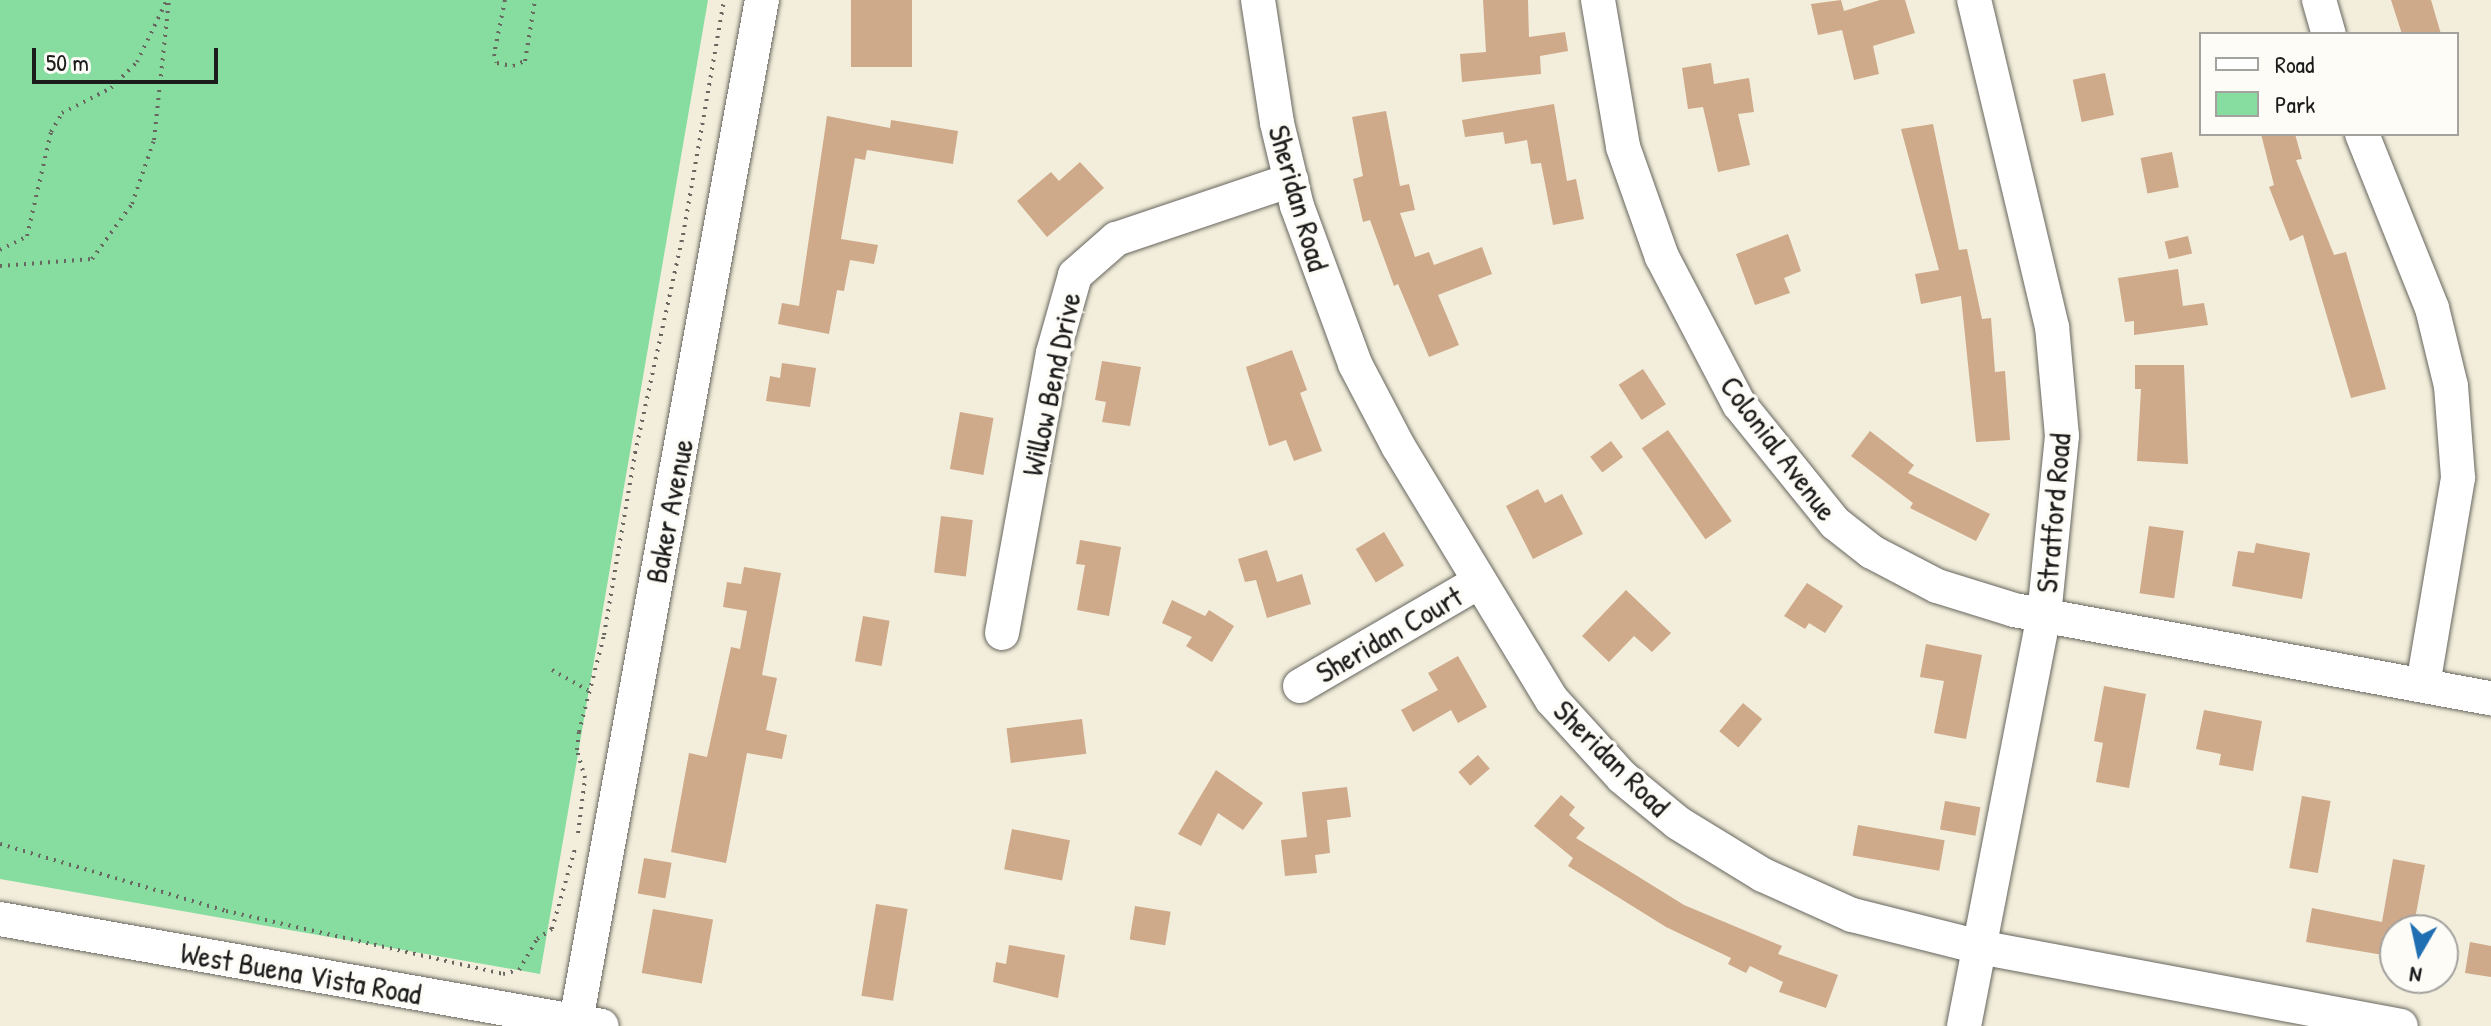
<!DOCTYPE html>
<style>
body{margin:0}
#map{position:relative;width:2491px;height:1026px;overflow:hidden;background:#f3eedb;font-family:"Patrick Hand",sans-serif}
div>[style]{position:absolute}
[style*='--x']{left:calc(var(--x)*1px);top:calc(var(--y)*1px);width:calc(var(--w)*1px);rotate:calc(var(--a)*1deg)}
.green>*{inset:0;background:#87dda0}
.building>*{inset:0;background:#cea98a;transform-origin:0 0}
.path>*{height:4px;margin-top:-2px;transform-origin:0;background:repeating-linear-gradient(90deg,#67665f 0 2px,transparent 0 8px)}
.roads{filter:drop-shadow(0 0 2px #67665f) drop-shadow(0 0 2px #67665f)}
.minor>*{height:34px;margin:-17px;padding:0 17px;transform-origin:17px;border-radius:17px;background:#fff}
span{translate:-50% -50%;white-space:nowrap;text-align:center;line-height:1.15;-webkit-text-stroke:7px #fdfcf7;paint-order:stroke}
.street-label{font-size:30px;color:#1c1c1c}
.legend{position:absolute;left:2199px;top:32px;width:260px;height:104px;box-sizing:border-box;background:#fdfcf7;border:2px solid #a3a29f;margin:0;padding:10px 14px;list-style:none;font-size:24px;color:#1c1c1c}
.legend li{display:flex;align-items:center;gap:16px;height:40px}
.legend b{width:40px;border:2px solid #a3a29f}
.north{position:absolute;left:2379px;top:914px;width:80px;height:80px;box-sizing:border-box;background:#fdfcf7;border:2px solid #a3a29f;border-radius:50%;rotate:189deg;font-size:22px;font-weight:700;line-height:32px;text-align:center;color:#1c1c1c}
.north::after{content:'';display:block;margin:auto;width:28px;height:36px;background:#1f6fb2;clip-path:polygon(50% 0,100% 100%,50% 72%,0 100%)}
.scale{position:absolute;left:32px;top:48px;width:186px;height:36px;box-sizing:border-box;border:4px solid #1c1c1c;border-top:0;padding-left:10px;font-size:24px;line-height:28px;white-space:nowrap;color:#1c1c1c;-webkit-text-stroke:6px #fdfcf7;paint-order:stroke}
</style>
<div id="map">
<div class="green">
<i style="clip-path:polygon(0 0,708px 0,540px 974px,0 879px)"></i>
</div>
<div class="building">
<i style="left:851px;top:0;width:61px;height:67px"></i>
<i style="clip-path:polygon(1483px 0,1528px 0,1529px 37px,1565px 32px,1568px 51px,1540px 56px,1541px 74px,1462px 82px,1460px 54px,1486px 52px)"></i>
<i style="clip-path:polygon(1841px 0,1844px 11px,1880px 0,1905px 0,1915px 33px,1873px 46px,1879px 74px,1854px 80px,1842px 30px,1818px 35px,1811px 4px)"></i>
<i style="clip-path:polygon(2391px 0,2431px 0,2441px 34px,2402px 34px)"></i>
<i style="clip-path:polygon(1711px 63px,1714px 84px,1749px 78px,1754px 112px,1738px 114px,1750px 165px,1718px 172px,1703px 107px,1688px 109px,1682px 68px)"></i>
<i style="left:2105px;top:73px;width:43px;height:33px;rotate:78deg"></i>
<i style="clip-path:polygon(1554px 104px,1567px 181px,1576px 179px,1584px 219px,1553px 225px,1541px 163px,1531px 164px,1527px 140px,1505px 144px,1503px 132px,1465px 137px,1462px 120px)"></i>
<i style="clip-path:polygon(1386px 111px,1400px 186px,1409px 184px,1415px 210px,1400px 213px,1415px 257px,1429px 252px,1434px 265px,1482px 247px,1492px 274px,1438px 295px,1459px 345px,1429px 357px,1398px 284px,1394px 286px,1370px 220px,1363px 222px,1353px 179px,1363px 176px,1352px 117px)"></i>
<i style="clip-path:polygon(827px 116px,890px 128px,891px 120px,958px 131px,953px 164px,867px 150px,865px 160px,855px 158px,841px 239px,878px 245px,874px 264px,850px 260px,844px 291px,837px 290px,829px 334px,778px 324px,782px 303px,799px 306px)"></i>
<i style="clip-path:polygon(1933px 124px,1959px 250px,1967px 249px,1982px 319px,1991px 318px,1995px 372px,2005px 371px,2010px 440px,1976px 442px,1961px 296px,1921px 304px,1915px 274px,1939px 270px,1901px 129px)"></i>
<i style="clip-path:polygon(2261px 134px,2295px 134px,2302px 159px,2296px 160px,2334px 255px,2346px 252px,2386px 389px,2351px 398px,2303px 235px,2290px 241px,2269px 187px,2274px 185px)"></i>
<i style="left:2172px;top:152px;width:36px;height:32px;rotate:79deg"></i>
<i style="clip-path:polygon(1080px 162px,1104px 188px,1047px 237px,1017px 201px,1051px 172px,1059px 181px)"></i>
<i style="clip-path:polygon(1788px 234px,1801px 271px,1784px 278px,1790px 293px,1755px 305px,1736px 254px)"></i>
<i style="left:2188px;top:236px;width:18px;height:24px;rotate:77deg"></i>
<i style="clip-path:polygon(2178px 269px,2183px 306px,2204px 303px,2208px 325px,2134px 335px,2134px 321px,2125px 322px,2118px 278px)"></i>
<i style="clip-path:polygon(1292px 350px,1307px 390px,1300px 393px,1322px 451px,1294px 461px,1286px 440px,1269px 446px,1246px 367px)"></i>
<i style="clip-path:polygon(1102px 361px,1141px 367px,1130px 426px,1102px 422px,1106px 402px,1095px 400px)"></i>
<i style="clip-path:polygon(782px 363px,816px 368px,810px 407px,766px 401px,770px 376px,780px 378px)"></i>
<i style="clip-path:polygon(2135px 365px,2184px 365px,2188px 464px,2137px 461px,2141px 389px,2135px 389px)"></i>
<i style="left:1643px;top:369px;width:42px;height:29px;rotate:57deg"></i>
<i style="left:960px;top:412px;width:34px;height:58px;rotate:10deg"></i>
<i style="left:1668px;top:430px;width:111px;height:32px;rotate:55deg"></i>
<i style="clip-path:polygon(1870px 431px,1914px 465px,1908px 473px,1990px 514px,1976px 541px,1910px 508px,1913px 503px,1851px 456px)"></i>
<i style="left:1611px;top:441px;width:20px;height:26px;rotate:53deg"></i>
<i style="clip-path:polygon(1538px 489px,1545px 503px,1562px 494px,1583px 534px,1533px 559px,1506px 506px)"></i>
<i style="left:941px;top:516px;width:32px;height:57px;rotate:7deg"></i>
<i style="left:2149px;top:526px;width:35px;height:68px;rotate:8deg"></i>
<i style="left:1384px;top:532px;width:39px;height:33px;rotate:59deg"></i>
<i style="clip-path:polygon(1080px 540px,1121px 547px,1109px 616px,1077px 610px,1085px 565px,1076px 564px)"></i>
<i style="clip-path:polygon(2256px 543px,2310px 553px,2302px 599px,2232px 586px,2238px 551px,2254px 553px)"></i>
<i style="clip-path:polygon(1267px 550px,1277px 582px,1302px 574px,1311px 604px,1267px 618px,1256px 580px,1245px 582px,1238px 559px)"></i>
<i style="clip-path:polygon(744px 567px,781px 573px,762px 675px,777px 678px,766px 730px,787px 735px,782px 759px,747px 753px,726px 863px,671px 852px,689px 753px,707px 757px,731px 647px,740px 649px,747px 611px,723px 607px,727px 582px,741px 584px)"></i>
<i style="clip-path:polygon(1807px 583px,1843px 606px,1825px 633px,1809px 623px,1805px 629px,1784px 616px)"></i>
<i style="clip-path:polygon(1626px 590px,1671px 633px,1652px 652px,1634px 636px,1609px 662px,1582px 636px)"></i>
<i style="clip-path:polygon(1172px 600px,1205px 616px,1209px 610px,1234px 626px,1212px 662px,1186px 646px,1192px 637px,1162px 623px)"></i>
<i style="left:863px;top:616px;width:27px;height:46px;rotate:10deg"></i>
<i style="clip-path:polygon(1926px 644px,1982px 655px,1966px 739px,1934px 733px,1944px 681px,1920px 677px)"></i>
<i style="clip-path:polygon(1458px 656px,1487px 707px,1458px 723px,1451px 710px,1413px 732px,1401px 710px,1438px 690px,1428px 673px)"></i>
<i style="clip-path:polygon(2104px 686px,2146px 694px,2129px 788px,2096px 782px,2103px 743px,2094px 741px)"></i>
<i style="left:1743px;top:703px;width:25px;height:37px;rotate:40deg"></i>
<i style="clip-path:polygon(2204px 710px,2262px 721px,2253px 771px,2219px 765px,2221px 754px,2196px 749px)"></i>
<i style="left:1082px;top:719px;width:35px;height:76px;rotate:83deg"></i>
<i style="left:1478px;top:755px;width:18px;height:26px;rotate:49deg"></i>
<i style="clip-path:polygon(1216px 770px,1263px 803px,1243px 830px,1218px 813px,1201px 846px,1178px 834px)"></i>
<i style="clip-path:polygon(1347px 787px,1351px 817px,1327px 820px,1330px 853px,1315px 855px,1317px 873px,1285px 876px,1281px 840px,1307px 837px,1302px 792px)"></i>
<i style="clip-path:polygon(1561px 795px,1575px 807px,1569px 815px,1585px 828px,1576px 838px,1684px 905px,1782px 946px,1778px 954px,1838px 975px,1826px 1008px,1779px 992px,1783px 982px,1750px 966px,1746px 973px,1728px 964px,1731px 958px,1666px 927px,1568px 866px,1573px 858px,1534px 826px)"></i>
<i style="left:2302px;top:796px;width:29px;height:73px;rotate:10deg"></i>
<i style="left:1945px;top:801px;width:36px;height:29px;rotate:10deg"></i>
<i style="left:1858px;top:825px;width:88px;height:31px;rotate:10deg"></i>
<i style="left:1012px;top:829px;width:59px;height:41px;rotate:11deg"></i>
<i style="left:644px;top:858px;width:28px;height:36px;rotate:10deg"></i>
<i style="clip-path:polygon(2393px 859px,2425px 865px,2413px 930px,2395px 930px,2395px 957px,2306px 942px,2312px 908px,2382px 922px)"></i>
<i style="left:876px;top:904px;width:32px;height:93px;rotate:9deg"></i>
<i style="left:1135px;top:906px;width:36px;height:34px;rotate:9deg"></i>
<i style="left:653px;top:909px;width:61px;height:65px;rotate:10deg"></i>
<i style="clip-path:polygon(2470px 942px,2491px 946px,2491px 977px,2465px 973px)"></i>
<i style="clip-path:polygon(1009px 945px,1065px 955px,1058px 998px,993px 982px,996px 962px,1006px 964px)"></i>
</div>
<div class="path">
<i style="--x:505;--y:0;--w:55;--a:101.5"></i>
<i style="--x:494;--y:54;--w:9;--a:72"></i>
<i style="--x:497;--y:63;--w:16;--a:11"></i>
<i style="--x:513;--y:66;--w:13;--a:-23"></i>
<i style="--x:525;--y:61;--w:62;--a:-80.7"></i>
<i style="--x:0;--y:250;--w:30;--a:-27"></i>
<i style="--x:27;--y:236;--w:107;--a:-77"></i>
<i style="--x:51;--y:132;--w:22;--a:-60"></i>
<i style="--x:62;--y:113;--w:55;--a:-27"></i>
<i style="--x:111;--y:88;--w:37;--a:-45"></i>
<i style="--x:137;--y:62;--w:69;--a:-64.2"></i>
<i style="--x:0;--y:266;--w:92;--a:-4.4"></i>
<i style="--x:92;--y:259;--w:68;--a:-54"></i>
<i style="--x:132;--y:204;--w:68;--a:-71"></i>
<i style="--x:154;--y:140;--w:141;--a:-83.9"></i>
<i style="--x:552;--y:670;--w:41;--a:29.1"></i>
<i style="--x:578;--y:833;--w:55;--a:-82.7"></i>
<i style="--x:585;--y:778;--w:29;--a:-106"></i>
<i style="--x:577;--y:750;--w:18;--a:-84"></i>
<i style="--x:579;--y:732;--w:100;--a:-75.5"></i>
<i style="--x:604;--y:635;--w:185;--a:-80.3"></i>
<i style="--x:635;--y:453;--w:223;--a:-77.6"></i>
<i style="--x:683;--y:235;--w:239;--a:-80.1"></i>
<i style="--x:0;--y:844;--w:236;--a:16.5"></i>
<i style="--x:226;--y:911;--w:284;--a:12.8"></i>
<i style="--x:503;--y:974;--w:16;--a:-14"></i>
<i style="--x:519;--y:970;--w:36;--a:-60"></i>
<i style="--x:537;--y:939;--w:18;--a:-34"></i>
<i style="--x:552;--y:929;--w:83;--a:-74"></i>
</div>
<div class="roads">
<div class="minor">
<i style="--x:1258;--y:0;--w:124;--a:81.2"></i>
<i style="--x:1277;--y:123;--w:85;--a:76.5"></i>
<i style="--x:1297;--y:206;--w:168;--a:69.8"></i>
<i style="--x:1355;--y:364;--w:93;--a:62.3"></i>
<i style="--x:1398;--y:446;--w:297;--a:58.8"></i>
<i style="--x:1552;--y:700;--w:104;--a:47.7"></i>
<i style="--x:1622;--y:777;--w:72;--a:39.4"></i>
<i style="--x:1678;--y:823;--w:100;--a:31.5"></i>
<i style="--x:1763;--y:875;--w:98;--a:24.2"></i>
<i style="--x:1852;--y:915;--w:131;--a:14.1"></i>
<i style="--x:1979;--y:947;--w:429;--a:10.6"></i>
<i style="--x:1598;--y:0;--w:149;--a:80.3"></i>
<i style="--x:1623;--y:147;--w:117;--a:70.5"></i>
<i style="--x:1662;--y:257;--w:166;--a:62.4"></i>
<i style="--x:1739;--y:404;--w:153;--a:51.1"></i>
<i style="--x:1835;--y:523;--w:47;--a:38.1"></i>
<i style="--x:1872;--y:552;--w:73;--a:27.6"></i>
<i style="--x:1937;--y:586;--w:81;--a:17.3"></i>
<i style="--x:2014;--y:610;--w:485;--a:10.5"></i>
<i style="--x:2319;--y:0;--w:35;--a:74"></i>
<i style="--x:2362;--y:134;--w:188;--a:68.1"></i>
<i style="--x:2432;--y:308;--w:80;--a:76.3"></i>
<i style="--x:2451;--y:386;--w:92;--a:85.6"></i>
<i style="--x:2458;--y:478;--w:210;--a:99.6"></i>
<i style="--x:1002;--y:633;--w:285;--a:-79.7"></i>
<i style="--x:1053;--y:353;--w:81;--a:-74.2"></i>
<i style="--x:1075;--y:275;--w:55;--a:-41.3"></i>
<i style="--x:1116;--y:239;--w:185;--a:-18.6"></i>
<i style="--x:1300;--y:686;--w:207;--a:-30.2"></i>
<i style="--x:0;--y:919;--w:611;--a:10.08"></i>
<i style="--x:576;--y:1021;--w:1038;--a:-79.68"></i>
<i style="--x:1964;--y:1026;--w:418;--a:-79"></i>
<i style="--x:2044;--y:616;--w:181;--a:-84.3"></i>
<i style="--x:2062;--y:436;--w:109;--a:-95.2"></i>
<i style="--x:2052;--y:327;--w:336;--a:-103.4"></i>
</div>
</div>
<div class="street-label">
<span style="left:1299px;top:198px;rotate:74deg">Sheridan Road</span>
<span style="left:1051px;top:384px;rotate:-78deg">Willow Bend Drive</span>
<span style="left:1779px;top:448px;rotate:53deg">Colonial Avenue</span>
<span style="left:669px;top:511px;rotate:-79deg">Baker Avenue</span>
<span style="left:2053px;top:513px;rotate:-85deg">Stratford Road</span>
<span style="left:1389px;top:634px;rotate:-30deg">Sheridan Court</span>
<span style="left:1612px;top:758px;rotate:45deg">Sheridan Road</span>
<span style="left:301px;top:973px;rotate:10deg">West Buena Vista Road</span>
</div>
<ul class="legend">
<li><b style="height:10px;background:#fff"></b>Road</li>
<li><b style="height:22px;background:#87dda0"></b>Park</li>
</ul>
<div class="north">N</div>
<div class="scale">50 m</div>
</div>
